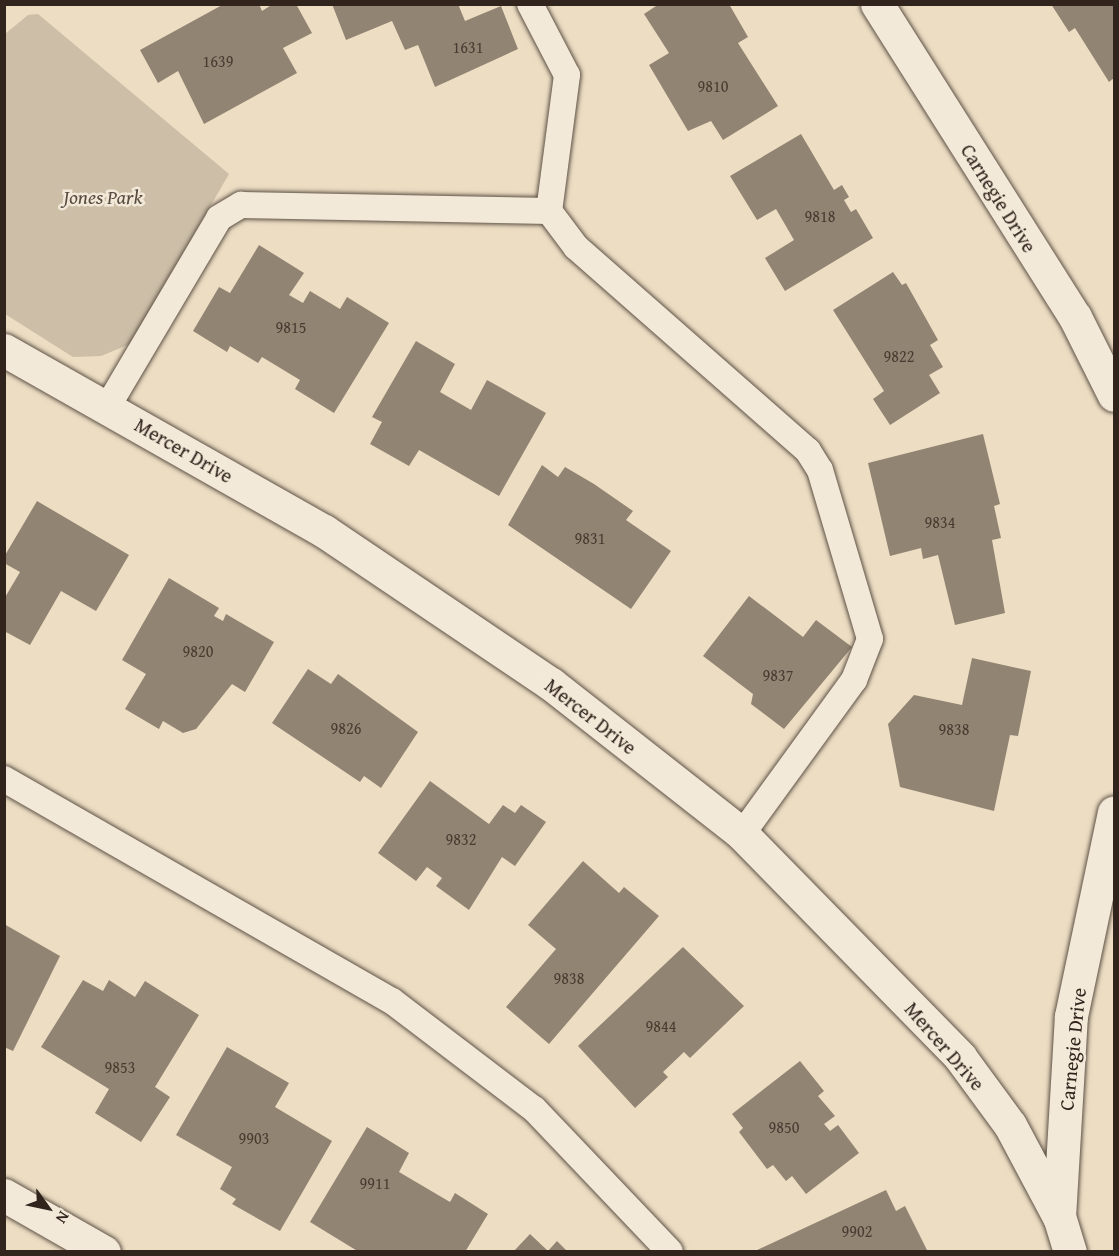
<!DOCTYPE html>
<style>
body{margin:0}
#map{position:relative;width:1119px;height:1256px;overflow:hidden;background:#ecddc3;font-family:"Gentium Book Plus",serif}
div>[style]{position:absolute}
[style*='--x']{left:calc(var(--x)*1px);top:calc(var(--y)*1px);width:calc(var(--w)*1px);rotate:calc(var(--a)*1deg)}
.green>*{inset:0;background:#ccbea7}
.building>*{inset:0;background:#928473}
.roads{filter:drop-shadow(0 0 2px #5f5246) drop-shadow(0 0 2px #5f5246)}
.lane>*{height:26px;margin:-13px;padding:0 13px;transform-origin:13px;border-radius:13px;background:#f3e9d8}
.street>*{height:33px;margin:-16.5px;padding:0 16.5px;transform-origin:16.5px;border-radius:16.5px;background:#f3e9d8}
span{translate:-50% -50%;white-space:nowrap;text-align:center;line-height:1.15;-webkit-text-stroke:5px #f3e9d8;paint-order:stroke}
.number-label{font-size:16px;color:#483c32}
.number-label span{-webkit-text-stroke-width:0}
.park-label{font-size:20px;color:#574a40;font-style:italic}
.street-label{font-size:20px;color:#30241d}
.frame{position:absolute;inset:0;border:6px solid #30241d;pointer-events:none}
.north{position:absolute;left:18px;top:1178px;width:60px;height:60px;-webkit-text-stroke:4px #f3e9d8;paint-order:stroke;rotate:123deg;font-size:16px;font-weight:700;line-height:24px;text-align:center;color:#30241d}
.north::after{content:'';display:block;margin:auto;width:21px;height:27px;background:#30241d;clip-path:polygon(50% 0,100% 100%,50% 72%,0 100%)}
</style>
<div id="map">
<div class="green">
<i style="clip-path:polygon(38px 14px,229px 174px,130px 344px,101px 356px,73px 357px,5px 314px,5px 34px,28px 15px)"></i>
</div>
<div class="building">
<i style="clip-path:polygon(224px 4px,259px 4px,262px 11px,273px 4px,296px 4px,312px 33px,283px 48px,297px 73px,204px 124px,178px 71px,158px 83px,140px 50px)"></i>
<i style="clip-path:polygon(332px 4px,458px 4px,465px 21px,501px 6px,518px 49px,435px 87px,418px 45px,405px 50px,392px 21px,346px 40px)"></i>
<i style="clip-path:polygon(659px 4px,729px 4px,748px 37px,738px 43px,778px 106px,723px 140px,711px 121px,688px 131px,649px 65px,669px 53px,644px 14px)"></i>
<i style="clip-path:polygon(1051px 4px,1114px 4px,1114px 78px,1109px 82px,1075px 28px,1069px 32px)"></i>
<i style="clip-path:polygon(801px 134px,834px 190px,842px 185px,849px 197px,844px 200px,851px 212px,856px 209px,873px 238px,785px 291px,765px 258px,794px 240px,776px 209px,757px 220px,730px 176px)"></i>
<i style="clip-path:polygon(259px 245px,304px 273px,289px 295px,303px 303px,310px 291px,340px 309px,347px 297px,389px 323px,334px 413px,295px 389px,300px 380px,262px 357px,258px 363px,230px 346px,227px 352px,193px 331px,219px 287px,230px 293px)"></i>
<i style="clip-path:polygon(893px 272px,902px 285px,906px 283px,938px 340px,930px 345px,943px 367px,929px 375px,940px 393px,890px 425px,873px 399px,884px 391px,833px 310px)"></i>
<i style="clip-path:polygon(416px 341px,455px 364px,440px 392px,471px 410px,487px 380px,546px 413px,499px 496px,419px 450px,409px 466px,370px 444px,382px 422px,372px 417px)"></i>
<i style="clip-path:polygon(983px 434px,1000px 504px,994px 506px,1001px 538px,992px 540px,1005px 613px,955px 625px,938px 555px,923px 559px,921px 548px,890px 556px,868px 463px)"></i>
<i style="clip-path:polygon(542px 465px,558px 477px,565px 467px,594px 484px,633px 511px,626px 520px,671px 551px,631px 609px,508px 525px)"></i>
<i style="clip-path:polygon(37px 501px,129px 555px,96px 611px,61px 591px,30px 645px,4px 631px,4px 599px,20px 572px,4px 563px,4px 557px)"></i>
<i style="clip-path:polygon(169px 578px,219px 608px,214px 616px,223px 621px,226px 614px,274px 642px,245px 692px,232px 684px,196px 729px,183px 733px,163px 721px,159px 729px,125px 709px,146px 674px,122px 660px)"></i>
<i style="clip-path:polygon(749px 596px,803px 637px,816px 620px,852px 647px,784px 729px,751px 704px,753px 694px,703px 656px)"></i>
<i style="clip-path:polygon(972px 658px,1031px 671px,1018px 736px,1010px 735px,994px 811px,900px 787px,888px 724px,914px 695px,962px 705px)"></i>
<i style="clip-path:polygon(308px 669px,331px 684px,338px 674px,418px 732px,381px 788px,364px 776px,360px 782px,272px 723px)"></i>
<i style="clip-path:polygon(430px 781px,489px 824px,503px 805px,515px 813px,521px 805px,546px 822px,515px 866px,502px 857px,469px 910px,436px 886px,442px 878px,427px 867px,416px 881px,378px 853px)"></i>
<i style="clip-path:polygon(583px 861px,619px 893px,624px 887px,659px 916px,549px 1044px,506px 1007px,556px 949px,528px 925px)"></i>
<i style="clip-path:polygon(4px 924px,60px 956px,13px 1051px,4px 1047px)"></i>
<i style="clip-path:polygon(683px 947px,744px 1006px,690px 1058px,684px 1052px,663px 1072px,668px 1077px,635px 1108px,578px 1046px)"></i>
<i style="clip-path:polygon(83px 980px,103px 991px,109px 980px,135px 997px,145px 981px,199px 1015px,155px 1087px,170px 1097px,141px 1142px,95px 1113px,109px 1089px,41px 1047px)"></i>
<i style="clip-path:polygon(227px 1047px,289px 1083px,275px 1107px,332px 1141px,280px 1231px,232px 1204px,236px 1199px,220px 1189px,232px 1167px,176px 1135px)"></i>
<i style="clip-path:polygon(800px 1061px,824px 1091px,818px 1096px,835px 1116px,824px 1124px,830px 1131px,838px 1125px,859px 1153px,806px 1194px,792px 1176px,786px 1181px,773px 1165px,767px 1169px,739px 1132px,743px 1128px,732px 1114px)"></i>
<i style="clip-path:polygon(367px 1127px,409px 1153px,399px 1172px,450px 1202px,455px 1193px,488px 1214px,465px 1252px,359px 1252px,310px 1222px)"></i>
<i style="clip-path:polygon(886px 1190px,896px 1211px,905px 1206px,928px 1252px,753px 1252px)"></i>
<i style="clip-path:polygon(530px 1234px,548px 1251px,557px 1241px,568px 1252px,513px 1252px)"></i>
</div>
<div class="roads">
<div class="lane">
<i style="--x:530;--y:4;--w:80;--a:62.5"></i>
<i style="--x:567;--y:75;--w:137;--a:97.5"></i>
<i style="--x:549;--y:211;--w:45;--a:53.1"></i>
<i style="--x:576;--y:247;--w:309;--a:41.3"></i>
<i style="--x:808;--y:451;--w:22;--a:58"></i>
<i style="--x:820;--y:470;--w:176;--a:73.5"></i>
<i style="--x:870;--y:639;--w:44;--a:111.3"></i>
<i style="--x:854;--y:680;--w:190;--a:126"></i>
<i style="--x:108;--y:406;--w:218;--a:-59.4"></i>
<i style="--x:219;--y:218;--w:26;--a:-31"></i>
<i style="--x:241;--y:205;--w:308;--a:1.1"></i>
<i style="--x:4;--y:779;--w:447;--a:29.8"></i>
<i style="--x:392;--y:1001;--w:178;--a:37.3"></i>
<i style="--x:534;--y:1109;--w:197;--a:46.4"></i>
</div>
<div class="street">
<i style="--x:877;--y:4;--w:370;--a:57.7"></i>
<i style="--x:1075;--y:317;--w:87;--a:63.4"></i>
<i style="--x:4;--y:350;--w:368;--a:29.5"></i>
<i style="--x:324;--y:531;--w:274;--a:34"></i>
<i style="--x:551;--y:684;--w:243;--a:38.1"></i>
<i style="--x:742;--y:834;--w:312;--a:45.6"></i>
<i style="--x:960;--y:1057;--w:84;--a:53.7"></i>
<i style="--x:1010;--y:1125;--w:104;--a:62"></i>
<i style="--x:4;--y:1195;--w:115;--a:29.7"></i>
<i style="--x:1070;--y:1252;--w:37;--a:-107"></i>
<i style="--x:1059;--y:1217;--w:201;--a:-86.6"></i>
<i style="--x:1071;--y:1016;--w:208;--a:-78.1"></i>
</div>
</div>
<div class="number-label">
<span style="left:468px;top:47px">1631</span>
<span style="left:218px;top:61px">1639</span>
<span style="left:713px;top:86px">9810</span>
<span style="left:820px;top:216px">9818</span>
<span style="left:291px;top:327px">9815</span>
<span style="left:899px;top:356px">9822</span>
<span style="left:940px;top:522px">9834</span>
<span style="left:590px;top:538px">9831</span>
<span style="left:198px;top:651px">9820</span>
<span style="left:778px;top:675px">9837</span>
<span style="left:346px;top:728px">9826</span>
<span style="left:954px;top:729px">9838</span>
<span style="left:461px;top:839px">9832</span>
<span style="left:569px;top:978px">9838</span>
<span style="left:661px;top:1026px">9844</span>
<span style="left:120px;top:1067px">9853</span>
<span style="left:784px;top:1127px">9850</span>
<span style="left:254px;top:1138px">9903</span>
<span style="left:375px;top:1183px">9911</span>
<span style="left:857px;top:1231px">9902</span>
</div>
<div class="park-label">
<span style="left:103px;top:196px">Jones Park</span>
</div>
<div class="street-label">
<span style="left:999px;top:198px;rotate:58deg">Carnegie Drive</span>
<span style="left:184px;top:450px;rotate:30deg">Mercer Drive</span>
<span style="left:591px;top:716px;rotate:38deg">Mercer Drive</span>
<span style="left:945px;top:1046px;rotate:49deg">Mercer Drive</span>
<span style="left:1072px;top:1049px;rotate:-84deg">Carnegie Drive</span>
</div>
<div class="frame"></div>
<div class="north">N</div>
</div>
